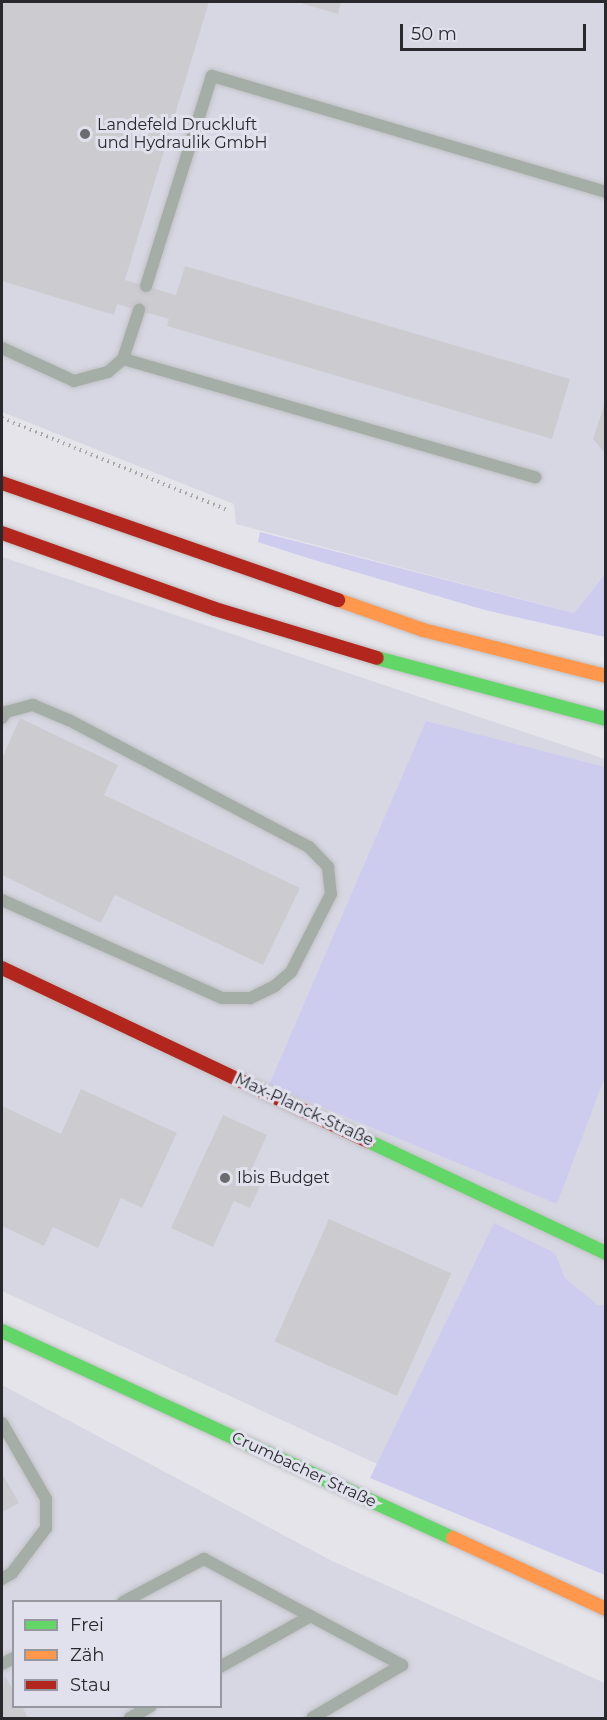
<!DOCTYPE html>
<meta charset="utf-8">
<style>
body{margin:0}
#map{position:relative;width:607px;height:1720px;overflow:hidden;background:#e4e4ea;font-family:Montserrat,sans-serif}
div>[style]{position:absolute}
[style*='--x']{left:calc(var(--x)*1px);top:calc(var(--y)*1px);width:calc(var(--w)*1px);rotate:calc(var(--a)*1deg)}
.built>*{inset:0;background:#d7d7e3}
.green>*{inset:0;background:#cdccef}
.building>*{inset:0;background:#ccccd0;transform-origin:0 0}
.path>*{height:4px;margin-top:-2px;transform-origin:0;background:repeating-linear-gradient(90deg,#a3a9a4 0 1.5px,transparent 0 6px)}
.roads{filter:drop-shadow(0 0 2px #bfbfc3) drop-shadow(0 0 2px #bfbfc3)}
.lane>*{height:12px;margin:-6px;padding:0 6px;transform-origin:6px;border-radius:6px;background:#a4ada6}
.fast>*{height:14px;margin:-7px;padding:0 7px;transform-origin:7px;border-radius:7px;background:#63d668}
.slow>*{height:14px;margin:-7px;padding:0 7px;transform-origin:7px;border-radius:7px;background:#ff974d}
.jam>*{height:14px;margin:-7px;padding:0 7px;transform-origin:7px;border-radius:7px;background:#b3261e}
.dots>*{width:16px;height:16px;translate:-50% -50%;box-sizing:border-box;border:3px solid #e1e1ed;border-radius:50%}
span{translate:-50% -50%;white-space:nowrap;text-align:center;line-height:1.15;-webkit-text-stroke:6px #e1e1ed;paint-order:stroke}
.poi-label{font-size:16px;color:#29292d}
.left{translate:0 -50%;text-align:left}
.street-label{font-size:16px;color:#29292d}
.frame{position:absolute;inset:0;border:3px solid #29292d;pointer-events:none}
.legend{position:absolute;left:12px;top:1600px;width:210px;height:108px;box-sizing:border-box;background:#e1e1ed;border:2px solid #9797a0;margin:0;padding:8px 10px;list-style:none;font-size:18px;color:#29292d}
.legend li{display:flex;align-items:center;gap:12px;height:30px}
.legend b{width:30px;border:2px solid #9797a0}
.scale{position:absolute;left:400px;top:24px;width:186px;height:27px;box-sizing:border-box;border:3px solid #29292d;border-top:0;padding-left:8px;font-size:18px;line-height:21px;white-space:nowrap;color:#29292d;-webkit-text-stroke:4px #e1e1ed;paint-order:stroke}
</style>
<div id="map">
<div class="built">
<i style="clip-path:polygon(2px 2px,605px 2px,605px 574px,574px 613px,236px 524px,234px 504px,2px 412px)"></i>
<i style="clip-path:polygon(2px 557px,605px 759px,605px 1569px,2px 1291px)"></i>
<i style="clip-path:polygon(evenodd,2px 1385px,332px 1561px,605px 1683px,605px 1718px,2px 1718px,2px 1385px,14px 1602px,220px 1602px,220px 1706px,14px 1706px,14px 1602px)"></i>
</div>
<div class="green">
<i style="clip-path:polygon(260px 532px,574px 613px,605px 574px,605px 637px,485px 610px,311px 559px,258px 542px)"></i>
<i style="clip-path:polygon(426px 721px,605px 767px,605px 1077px,557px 1204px,269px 1085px)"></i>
<i style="clip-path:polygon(494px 1223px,555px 1253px,565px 1278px,598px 1305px,605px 1305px,605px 1575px,370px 1478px)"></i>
</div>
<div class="building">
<i style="clip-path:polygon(2px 2px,209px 2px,125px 280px,176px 295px,185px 266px,570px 379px,552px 439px,167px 326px,169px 319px,117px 304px,114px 315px,2px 281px)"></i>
<i style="clip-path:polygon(297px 2px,341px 2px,338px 14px)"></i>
<i style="clip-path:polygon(606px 399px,606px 454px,593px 439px)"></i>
<i style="clip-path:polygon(20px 718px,118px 765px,104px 795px,300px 888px,263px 965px,115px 895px,101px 923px,2px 875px,2px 758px)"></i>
<i style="clip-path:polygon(81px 1089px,177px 1133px,142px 1208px,121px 1198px,98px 1248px,53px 1227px,44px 1246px,2px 1226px,2px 1106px,61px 1134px)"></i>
<i style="clip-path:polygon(223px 1115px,267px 1135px,249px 1175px,262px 1181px,250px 1208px,234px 1201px,213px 1247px,171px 1228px)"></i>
<i style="left:329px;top:1219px;width:134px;height:134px;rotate:24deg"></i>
<i style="clip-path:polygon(2px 1473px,19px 1503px,2px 1512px)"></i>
<i style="clip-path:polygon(4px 1675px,14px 1691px,14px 1706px,22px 1706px,28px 1718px,2px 1718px)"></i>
</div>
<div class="path">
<i style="--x:2;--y:418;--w:244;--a:22.2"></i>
</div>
<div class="roads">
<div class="lane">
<i style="--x:146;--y:286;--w:220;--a:-72.6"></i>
<i style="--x:212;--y:76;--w:411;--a:16.4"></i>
<i style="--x:2;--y:348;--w:79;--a:24.6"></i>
<i style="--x:74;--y:381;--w:35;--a:-15"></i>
<i style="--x:108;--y:372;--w:20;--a:-41"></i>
<i style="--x:123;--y:359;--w:52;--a:-71.9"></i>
<i style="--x:123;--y:359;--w:429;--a:16"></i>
<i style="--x:2;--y:718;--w:7;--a:-56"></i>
<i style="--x:6;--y:712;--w:28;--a:-15"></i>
<i style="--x:33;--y:705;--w:39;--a:23"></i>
<i style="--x:69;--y:720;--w:272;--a:27.9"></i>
<i style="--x:309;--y:847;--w:28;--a:46"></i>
<i style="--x:328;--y:867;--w:27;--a:84"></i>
<i style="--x:331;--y:894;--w:88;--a:117.1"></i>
<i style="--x:291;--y:972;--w:21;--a:139"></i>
<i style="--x:275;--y:986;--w:28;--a:154"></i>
<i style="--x:250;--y:998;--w:28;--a:180"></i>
<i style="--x:222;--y:998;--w:241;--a:-156"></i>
<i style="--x:2;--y:1423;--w:88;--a:59.9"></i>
<i style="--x:46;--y:1499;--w:29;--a:90"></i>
<i style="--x:46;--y:1528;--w:56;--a:127.1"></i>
<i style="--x:12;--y:1573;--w:12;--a:149"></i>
<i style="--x:123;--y:1602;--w:92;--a:-28"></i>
<i style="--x:204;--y:1559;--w:225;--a:28.2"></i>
<i style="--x:402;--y:1665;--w:104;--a:149.5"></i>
<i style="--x:2;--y:1664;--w:13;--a:-27"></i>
<i style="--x:220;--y:1667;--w:104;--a:-29.3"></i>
<i style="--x:130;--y:1718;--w:24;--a:-30"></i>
</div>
<div class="fast">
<i style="--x:377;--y:658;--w:237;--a:14.9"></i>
<i style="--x:368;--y:1141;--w:263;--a:25.2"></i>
<i style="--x:2;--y:1331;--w:496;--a:24.7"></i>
</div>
<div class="slow">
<i style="--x:338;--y:600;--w:90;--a:19.4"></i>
<i style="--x:423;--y:630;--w:189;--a:14.1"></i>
<i style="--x:453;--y:1538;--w:169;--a:24.9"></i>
</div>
<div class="jam">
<i style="--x:2;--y:483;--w:356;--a:19.2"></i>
<i style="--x:2;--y:533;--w:226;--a:19.6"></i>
<i style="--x:215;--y:609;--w:169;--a:16.8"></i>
<i style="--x:2;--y:968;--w:405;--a:25.3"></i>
</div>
</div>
<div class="dots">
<i style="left:85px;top:134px;background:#6a6a6f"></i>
<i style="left:225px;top:1178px;background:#6a6a6f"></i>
</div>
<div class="poi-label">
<span class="left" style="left:97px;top:134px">Landefeld Druckluft<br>und Hydraulik GmbH</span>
<span class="left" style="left:237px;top:1178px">Ibis Budget</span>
</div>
<div class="street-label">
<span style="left:304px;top:1110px;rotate:25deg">Max-Planck-Straße</span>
<span style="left:304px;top:1470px;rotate:25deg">Crumbacher Straße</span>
</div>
<div class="frame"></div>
<ul class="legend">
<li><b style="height:8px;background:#63d668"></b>Frei</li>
<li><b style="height:8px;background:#ff974d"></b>Zäh</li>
<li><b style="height:8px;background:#b3261e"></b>Stau</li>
</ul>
<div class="scale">50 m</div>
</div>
